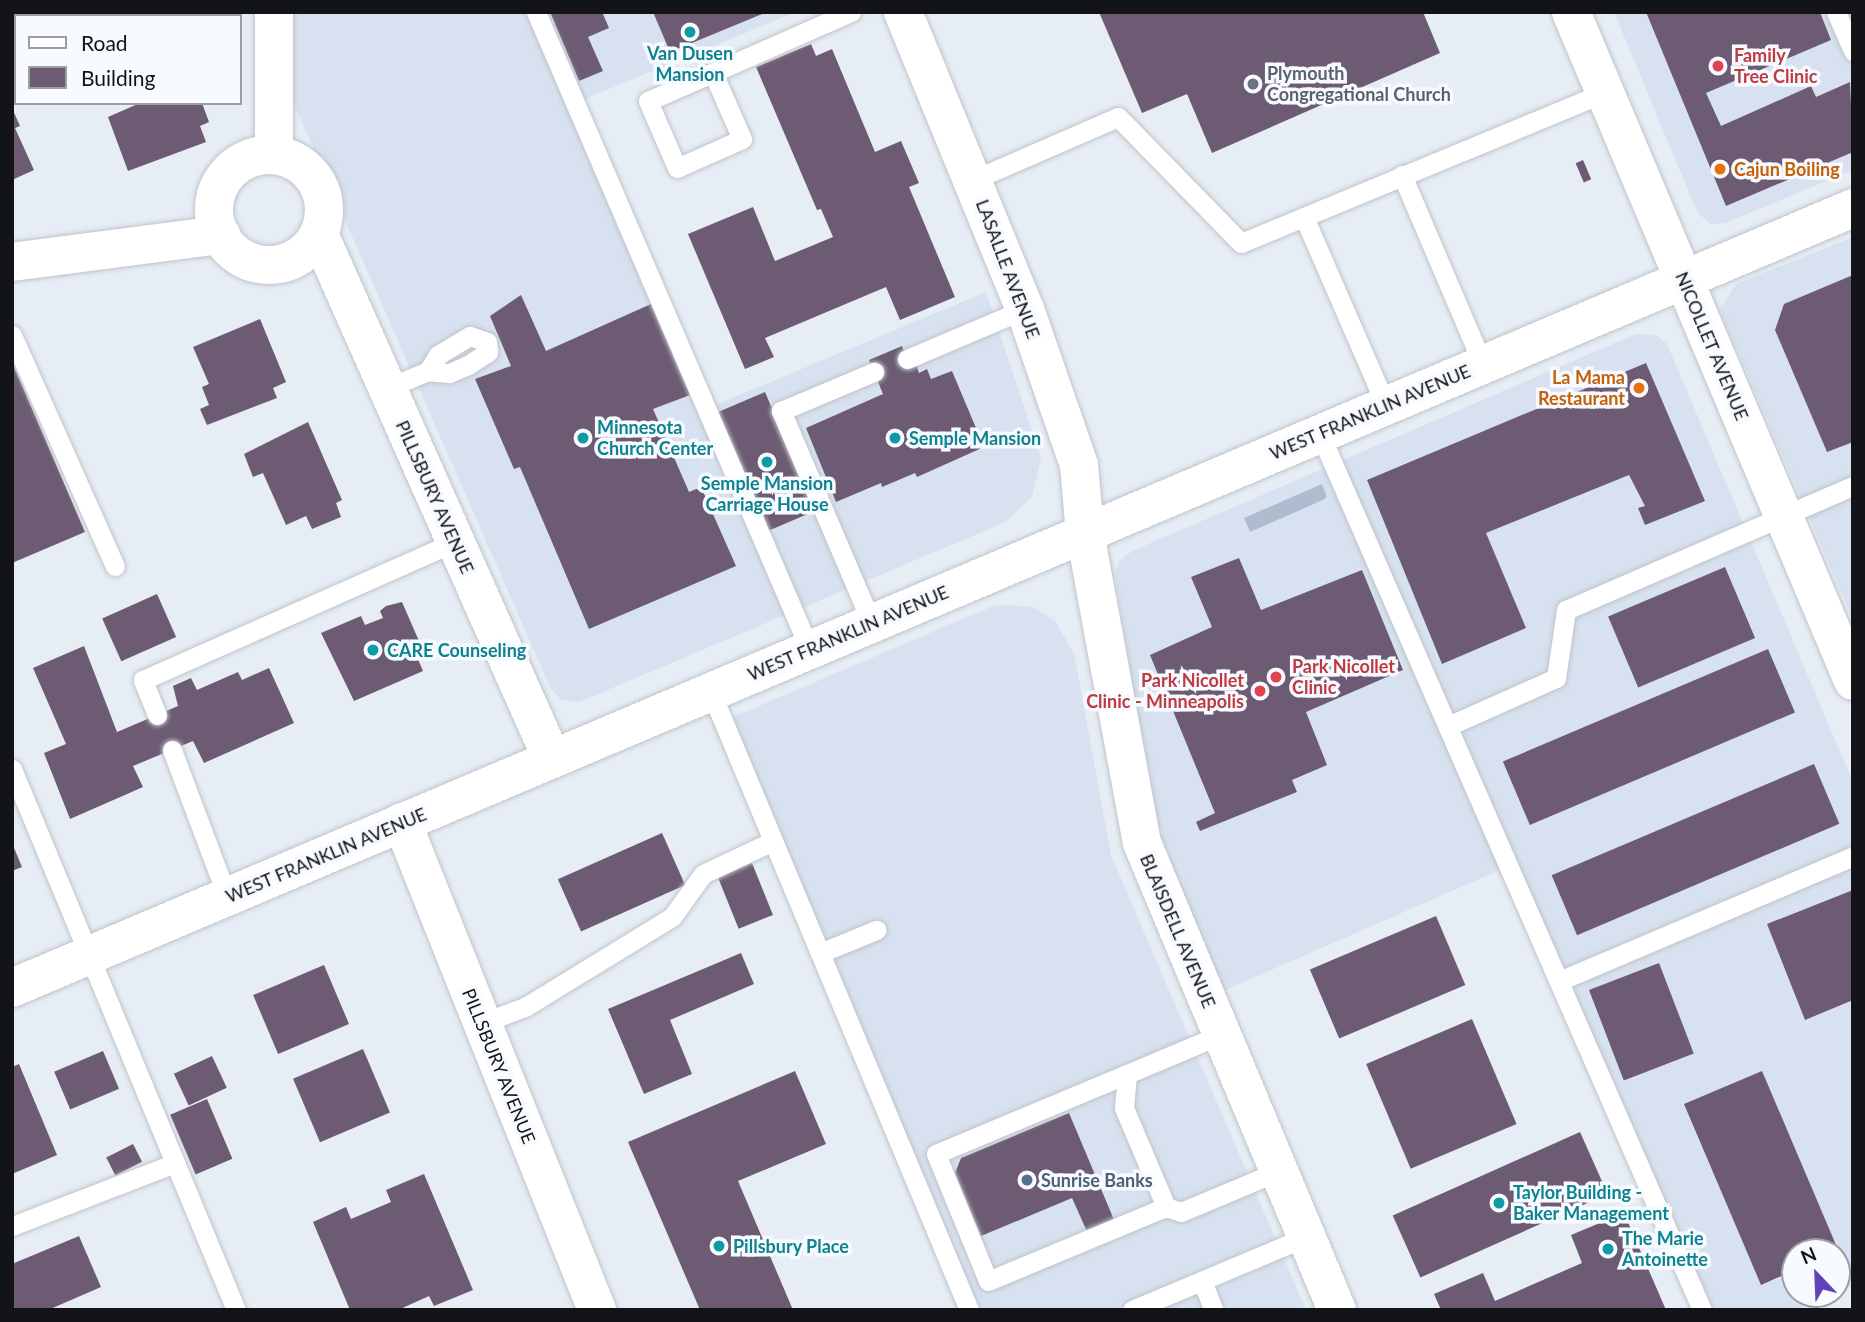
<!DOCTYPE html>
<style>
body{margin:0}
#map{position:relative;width:1865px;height:1322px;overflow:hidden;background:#e7edf4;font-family:Lato,sans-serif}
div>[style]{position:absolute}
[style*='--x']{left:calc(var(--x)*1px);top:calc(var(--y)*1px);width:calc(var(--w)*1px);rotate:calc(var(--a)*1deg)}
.built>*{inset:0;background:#d8e1ef}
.green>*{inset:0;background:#afbccf}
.building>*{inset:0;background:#6c5b73;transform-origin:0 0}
.roads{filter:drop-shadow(0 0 2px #bfc4cb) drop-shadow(0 0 2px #bfc4cb)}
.service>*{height:19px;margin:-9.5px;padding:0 9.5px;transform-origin:9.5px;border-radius:9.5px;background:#fff}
.minor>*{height:38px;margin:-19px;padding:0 19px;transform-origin:19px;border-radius:19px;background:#fff}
.minor>.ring{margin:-19px;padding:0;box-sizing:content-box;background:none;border:38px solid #fff;border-radius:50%}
.tertiary>*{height:38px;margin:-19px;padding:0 19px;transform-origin:19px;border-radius:19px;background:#fff}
.secondary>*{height:38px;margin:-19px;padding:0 19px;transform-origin:19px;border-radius:19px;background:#fff}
.dots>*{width:19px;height:19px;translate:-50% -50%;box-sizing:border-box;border:4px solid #f7fafe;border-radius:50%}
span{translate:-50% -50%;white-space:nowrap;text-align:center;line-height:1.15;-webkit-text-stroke:7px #f7fafe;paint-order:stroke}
.culture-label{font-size:18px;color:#0d838f;font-weight:700}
.left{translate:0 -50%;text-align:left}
.health-label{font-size:18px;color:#be3a42;font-weight:700}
.right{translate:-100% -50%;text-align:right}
.worship-label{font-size:18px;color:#5b616d;font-weight:700}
.food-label{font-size:18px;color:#c56008;font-weight:700}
.street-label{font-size:18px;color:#121417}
.service-label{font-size:18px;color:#4e5e75;font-weight:700}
.frame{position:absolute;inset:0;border:14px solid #121417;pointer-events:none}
.legend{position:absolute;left:14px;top:14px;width:228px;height:91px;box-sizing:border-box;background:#f7fafe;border:2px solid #9b9ea2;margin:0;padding:9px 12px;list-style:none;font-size:21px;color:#121417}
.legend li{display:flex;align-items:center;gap:14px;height:35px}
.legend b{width:35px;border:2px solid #9b9ea2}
.north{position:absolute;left:1781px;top:1238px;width:70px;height:70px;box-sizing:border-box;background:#f7fafe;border:2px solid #9b9ea2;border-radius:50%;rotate:337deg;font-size:19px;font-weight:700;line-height:28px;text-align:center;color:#121417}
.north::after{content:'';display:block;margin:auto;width:24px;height:32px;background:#6241b9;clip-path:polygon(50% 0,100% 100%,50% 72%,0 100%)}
</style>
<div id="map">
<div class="built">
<i style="clip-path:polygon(279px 12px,796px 12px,580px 101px,713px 406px,986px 292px,1041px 458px,1032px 497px,1006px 522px,579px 702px,561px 700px,551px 689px,286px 86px)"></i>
<i style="clip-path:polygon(1614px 12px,1853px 12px,1853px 170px,1725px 223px,1710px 224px,1697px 212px)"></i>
<i style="clip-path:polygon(1853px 237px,1853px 619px,1720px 310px,1736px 284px)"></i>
<i style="clip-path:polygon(1636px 334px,1656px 335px,1667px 344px,1853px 782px,1853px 1285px,1837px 1292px,1837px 1252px,1795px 1252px,1795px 1294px,1833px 1294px,1796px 1310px,1699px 1310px,1502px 869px,1223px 991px,1163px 841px,1147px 781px,1115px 574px,1119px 561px,1132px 551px)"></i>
<i style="clip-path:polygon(1007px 605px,1033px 607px,1055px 621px,1074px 653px,1111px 855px,1306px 1310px,974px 1310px,717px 724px,993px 606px)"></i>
</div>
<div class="green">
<i style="clip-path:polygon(1322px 484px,1327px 497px,1323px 500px,1250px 532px,1244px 518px)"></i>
</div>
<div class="building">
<i style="clip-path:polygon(550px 12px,602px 12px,609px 28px,588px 37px,603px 71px,579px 81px)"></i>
<i style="clip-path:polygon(653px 12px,767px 12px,670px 52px)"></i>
<i style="clip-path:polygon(1099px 12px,1423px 12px,1440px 53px,1212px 153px,1187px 94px,1142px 113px)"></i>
<i style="clip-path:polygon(1646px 12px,1820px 12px,1831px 40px,1706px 93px,1721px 126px,1811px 86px,1816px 97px,1850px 82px,1853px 152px,1726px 206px)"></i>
<i style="clip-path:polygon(811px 44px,816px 56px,832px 49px,875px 152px,901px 141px,919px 183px,909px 187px,955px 297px,900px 320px,886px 287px,765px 338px,774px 357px,745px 369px,688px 234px,753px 207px,775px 261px,833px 237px,821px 209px,817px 210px,756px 67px)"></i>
<i style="clip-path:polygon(140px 103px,202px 103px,209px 122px,200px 126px,206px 142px,128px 171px,108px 117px)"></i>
<i style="clip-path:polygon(12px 108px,20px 126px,15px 128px,34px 170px,12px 180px)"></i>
<i style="left:1583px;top:160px;width:21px;height:8px;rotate:67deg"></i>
<i style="clip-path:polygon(1853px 275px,1853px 442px,1827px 452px,1775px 330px,1784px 304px)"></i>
<i style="clip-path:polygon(521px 295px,546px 351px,651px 304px,690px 395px,653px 409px,689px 492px,701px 487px,736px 566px,589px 629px,520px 467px,514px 469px,475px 379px,511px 366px,490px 316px)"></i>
<i style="clip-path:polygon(260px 319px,286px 382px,273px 388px,277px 398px,207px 425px,200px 409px,209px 405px,202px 387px,209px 384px,193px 347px)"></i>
<i style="clip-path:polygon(902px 346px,910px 367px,916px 364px,919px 373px,927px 369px,931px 379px,952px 371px,984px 447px,917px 477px,915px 473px,882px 487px,881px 483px,836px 502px,806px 428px,883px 394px,869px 360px)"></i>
<i style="clip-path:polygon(12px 362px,85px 532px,12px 563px)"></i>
<i style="clip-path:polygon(1646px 363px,1705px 501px,1645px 525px,1638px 508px,1645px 506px,1629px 475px,1486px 533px,1526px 628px,1442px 664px,1367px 480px)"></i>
<i style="left:765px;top:392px;width:129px;height:51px;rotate:67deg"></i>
<i style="clip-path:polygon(308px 422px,342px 500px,336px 503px,341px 517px,312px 529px,306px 516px,286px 525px,263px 473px,253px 477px,244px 454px)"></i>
<i style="clip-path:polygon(1239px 558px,1261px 610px,1362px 570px,1403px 670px,1306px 712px,1327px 765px,1292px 780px,1297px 792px,1200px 831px,1196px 822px,1215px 813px,1150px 655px,1212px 627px,1191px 577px)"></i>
<i style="left:1725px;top:567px;width:77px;height:127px;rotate:67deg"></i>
<i style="left:157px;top:594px;width:47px;height:60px;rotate:66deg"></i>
<i style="clip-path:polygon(402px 602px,422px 648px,415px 652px,423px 671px,354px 701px,321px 633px,361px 616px,365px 625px,383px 618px,380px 611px,386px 606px)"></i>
<i style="clip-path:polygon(84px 646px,117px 732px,178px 706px,173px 686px,191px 678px,197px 690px,238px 672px,242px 680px,269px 668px,294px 723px,204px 763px,193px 741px,133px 766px,143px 787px,70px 819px,44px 753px,66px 744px,33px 668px)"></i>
<i style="left:1768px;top:649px;width:69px;height:288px;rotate:67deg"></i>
<i style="left:1814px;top:764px;width:65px;height:285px;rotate:67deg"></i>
<i style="left:662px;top:833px;width:57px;height:114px;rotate:66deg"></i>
<i style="clip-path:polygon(12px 843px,22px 867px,12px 871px)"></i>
<i style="left:752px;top:863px;width:56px;height:37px;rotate:68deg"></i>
<i style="clip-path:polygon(1853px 890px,1853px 1000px,1805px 1020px,1767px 924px)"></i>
<i style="left:1436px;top:916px;width:75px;height:137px;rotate:67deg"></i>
<i style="clip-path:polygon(741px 953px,754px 984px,670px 1020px,692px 1074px,644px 1094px,608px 1009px)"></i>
<i style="left:1659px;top:963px;width:97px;height:75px;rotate:69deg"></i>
<i style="left:324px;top:965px;width:64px;height:77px;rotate:67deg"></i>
<i style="left:1472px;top:1019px;width:114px;height:115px;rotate:67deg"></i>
<i style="left:363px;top:1049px;width:69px;height:76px;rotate:67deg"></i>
<i style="left:103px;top:1051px;width:41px;height:53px;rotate:67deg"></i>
<i style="left:212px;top:1056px;width:35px;height:42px;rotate:65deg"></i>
<i style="clip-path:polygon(19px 1064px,57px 1155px,12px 1174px,12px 1067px)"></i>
<i style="clip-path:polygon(795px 1071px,826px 1144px,738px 1181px,793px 1310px,700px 1310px,628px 1142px)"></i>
<i style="clip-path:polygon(1762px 1071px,1839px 1252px,1795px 1252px,1795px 1270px,1761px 1285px,1684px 1104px)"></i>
<i style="left:207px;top:1099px;width:65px;height:40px;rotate:67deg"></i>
<i style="clip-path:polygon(1069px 1113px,1120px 1234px,1093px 1245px,1072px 1198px,981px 1236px,955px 1173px,961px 1158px)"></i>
<i style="left:1580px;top:1132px;width:68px;height:205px;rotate:66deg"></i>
<i style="left:133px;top:1144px;width:20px;height:30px;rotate:63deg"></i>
<i style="clip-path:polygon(424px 1174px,473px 1290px,434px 1306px,429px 1296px,398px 1310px,350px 1310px,313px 1222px,346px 1207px,351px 1219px,391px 1202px,386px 1190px)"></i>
<i style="clip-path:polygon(1624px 1213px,1666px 1310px,1441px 1310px,1434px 1294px,1483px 1273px,1495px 1301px,1582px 1263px,1571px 1235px)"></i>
<i style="clip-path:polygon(79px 1236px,101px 1287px,48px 1310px,12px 1310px,12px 1264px)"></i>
</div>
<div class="roads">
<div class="service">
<i style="--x:536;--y:12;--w:694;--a:66.76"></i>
<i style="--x:1836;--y:12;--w:43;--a:66.4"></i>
<i style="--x:713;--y:73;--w:72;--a:66.3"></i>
<i style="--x:742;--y:139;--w:71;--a:156"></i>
<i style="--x:677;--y:168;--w:73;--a:-113.4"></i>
<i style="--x:648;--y:101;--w:222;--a:-23.7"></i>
<i style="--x:1402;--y:175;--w:207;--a:66.9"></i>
<i style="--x:973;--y:180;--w:158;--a:-23.5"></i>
<i style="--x:1118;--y:117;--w:176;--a:45.7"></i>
<i style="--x:1241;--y:243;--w:394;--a:-22.5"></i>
<i style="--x:1304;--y:217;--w:206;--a:66.5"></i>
<i style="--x:12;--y:335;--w:253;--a:66"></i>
<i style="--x:907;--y:359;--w:128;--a:-23"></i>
<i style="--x:387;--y:388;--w:44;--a:-22.5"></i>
<i style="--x:428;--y:371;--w:19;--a:-58"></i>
<i style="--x:438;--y:355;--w:37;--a:-31"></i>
<i style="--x:470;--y:336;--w:18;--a:19"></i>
<i style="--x:487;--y:342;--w:10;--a:84"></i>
<i style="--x:488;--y:352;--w:24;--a:147"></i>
<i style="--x:468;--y:365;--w:21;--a:157"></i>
<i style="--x:449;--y:373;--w:21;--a:-175"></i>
<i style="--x:1320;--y:434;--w:956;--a:66.44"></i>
<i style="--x:872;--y:624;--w:232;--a:-113.1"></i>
<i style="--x:781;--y:411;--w:101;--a:-22.8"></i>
<i style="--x:711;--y:692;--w:670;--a:67.34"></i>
<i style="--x:157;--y:715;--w:38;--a:-112"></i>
<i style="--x:143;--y:680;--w:341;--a:-23.9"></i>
<i style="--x:1448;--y:726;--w:118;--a:-24"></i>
<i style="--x:1556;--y:678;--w:69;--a:-81.6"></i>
<i style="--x:1566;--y:610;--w:313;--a:-23.4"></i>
<i style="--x:172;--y:750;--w:156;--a:69.4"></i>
<i style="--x:12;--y:769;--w:586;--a:67.51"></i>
<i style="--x:820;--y:953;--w:61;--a:-22.3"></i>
<i style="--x:1559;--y:981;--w:319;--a:-23"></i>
<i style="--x:482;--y:1023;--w:46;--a:-20.4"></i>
<i style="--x:525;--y:1007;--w:172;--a:-31.5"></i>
<i style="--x:672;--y:917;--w:53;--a:-54.2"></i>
<i style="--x:703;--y:874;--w:77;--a:-25.2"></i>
<i style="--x:1222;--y:1034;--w:103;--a:157.2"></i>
<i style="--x:1127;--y:1074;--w:34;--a:95"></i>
<i style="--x:1124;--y:1108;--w:108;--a:67"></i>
<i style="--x:1166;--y:1207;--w:16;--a:18"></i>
<i style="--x:1181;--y:1212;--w:106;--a:-22.7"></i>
<i style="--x:1127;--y:1074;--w:207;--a:157.3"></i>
<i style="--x:936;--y:1154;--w:137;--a:67.7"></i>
<i style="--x:988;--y:1281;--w:193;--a:-22.6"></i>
<i style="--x:12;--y:1226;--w:175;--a:-21.1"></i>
<i style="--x:1202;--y:1281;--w:31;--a:68"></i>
<i style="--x:1132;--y:1310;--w:189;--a:-22.8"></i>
</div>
<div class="minor">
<i style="--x:274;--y:12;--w:142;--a:90"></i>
<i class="ring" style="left:214px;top:155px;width:72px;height:72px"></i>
<i style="--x:319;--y:234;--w:574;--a:66.07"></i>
<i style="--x:12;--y:262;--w:211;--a:-7.4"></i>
<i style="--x:402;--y:822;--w:526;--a:68.22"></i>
</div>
<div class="tertiary">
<i style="--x:903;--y:12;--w:321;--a:67.7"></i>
<i style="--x:1025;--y:309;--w:165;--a:70.9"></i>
<i style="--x:1079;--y:465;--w:68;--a:85"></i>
<i style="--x:1085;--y:533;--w:315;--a:79.6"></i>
<i style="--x:1142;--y:843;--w:506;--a:67.34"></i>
<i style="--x:1571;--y:12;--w:726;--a:67.14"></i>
</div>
<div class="secondary">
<i style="--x:12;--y:988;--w:1999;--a:-22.96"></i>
</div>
</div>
<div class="dots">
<i style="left:690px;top:32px;background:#0f9aa8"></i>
<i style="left:1718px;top:66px;background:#e0444e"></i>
<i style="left:1253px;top:84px;background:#6b7280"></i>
<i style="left:1720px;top:169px;background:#e8710a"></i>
<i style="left:1639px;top:388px;background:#e8710a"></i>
<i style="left:583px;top:438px;background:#0f9aa8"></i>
<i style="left:895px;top:438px;background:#0f9aa8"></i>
<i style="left:767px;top:462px;background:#0f9aa8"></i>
<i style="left:373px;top:650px;background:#0f9aa8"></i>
<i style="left:1276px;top:677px;background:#e0444e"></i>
<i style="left:1260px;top:691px;background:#e0444e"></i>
<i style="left:1027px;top:1180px;background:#5c6f8a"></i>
<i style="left:1499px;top:1203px;background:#0f9aa8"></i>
<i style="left:719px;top:1246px;background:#0f9aa8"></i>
<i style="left:1608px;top:1249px;background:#0f9aa8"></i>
</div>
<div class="culture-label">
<span style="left:690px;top:64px">Van Dusen<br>Mansion</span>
<span class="left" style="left:597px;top:438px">Minnesota<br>Church Center</span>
<span class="left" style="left:909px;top:438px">Semple Mansion</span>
<span style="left:767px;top:494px">Semple Mansion<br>Carriage House</span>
<span class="left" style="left:387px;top:650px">CARE Counseling</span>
<span class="left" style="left:1513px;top:1203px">Taylor Building -<br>Baker Management</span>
<span class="left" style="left:1622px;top:1249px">The Marie<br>Antoinette</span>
<span class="left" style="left:733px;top:1246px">Pillsbury Place</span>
</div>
<div class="health-label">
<span class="left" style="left:1734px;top:66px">Family<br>Tree Clinic</span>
<span class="left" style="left:1292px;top:677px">Park Nicollet<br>Clinic</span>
<span class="right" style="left:1244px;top:691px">Park Nicollet<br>Clinic - Minneapolis</span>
</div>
<div class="worship-label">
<span class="left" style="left:1267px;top:84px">Plymouth<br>Congregational Church</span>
</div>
<div class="food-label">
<span class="left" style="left:1734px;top:169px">Cajun Boiling</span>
<span class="right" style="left:1625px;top:388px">La Mama<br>Restaurant</span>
</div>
<div class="street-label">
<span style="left:1008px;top:269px;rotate:69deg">LASALLE AVENUE</span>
<span style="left:1712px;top:346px;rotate:67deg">NICOLLET AVENUE</span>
<span style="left:1370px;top:412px;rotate:-23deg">WEST FRANKLIN AVENUE</span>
<span style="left:435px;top:497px;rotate:66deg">PILLSBURY AVENUE</span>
<span style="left:848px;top:633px;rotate:-23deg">WEST FRANKLIN AVENUE</span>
<span style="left:326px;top:855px;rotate:-23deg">WEST FRANKLIN AVENUE</span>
<span style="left:1178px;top:931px;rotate:67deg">BLAISDELL AVENUE</span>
<span style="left:499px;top:1066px;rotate:68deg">PILLSBURY AVENUE</span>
</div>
<div class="service-label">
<span class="left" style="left:1041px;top:1180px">Sunrise Banks</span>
</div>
<div class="frame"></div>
<ul class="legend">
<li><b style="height:9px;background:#fff"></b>Road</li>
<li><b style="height:19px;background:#6c5b73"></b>Building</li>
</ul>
<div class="north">N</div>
</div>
